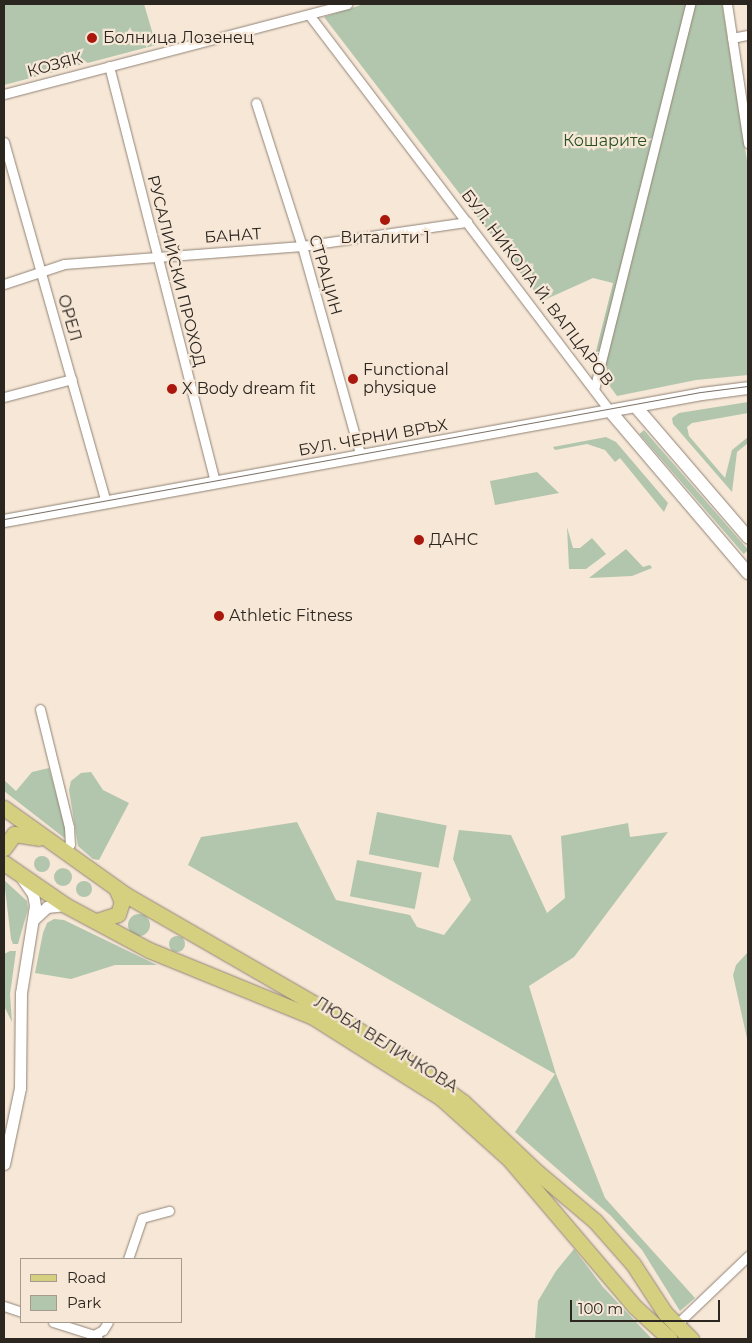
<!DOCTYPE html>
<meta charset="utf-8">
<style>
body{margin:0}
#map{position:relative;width:752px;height:1343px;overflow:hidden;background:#f6e7d7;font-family:Montserrat,sans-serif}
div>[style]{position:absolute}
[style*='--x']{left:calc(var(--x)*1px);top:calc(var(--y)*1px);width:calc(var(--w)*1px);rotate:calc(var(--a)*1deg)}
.green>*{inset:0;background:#b1c6ad;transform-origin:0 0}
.round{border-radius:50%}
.roads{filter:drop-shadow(0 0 1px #918375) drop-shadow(0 0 1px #918375)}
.minor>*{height:9px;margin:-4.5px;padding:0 4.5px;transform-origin:4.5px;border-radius:4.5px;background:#fff}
.tertiary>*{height:11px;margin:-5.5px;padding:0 5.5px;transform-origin:5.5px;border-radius:5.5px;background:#fff}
.secondary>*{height:12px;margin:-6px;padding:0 6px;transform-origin:6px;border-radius:6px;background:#fff}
.primary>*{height:15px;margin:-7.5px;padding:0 7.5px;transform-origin:7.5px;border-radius:7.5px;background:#d5d080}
.tram>*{height:1px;margin:-0.5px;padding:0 0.5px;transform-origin:0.5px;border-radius:0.5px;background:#7a7066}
.dots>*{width:14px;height:14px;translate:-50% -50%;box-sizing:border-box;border:2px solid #f6e7d7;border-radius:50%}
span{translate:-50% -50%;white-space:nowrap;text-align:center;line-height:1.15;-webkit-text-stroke:4.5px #f6e7d7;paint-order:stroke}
.poi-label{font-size:16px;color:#2c2620}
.left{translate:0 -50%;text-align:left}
.street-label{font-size:16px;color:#2c2620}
.park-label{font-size:16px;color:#27521f}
.frame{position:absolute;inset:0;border:5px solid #2c2620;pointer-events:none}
.legend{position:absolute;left:20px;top:1258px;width:162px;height:65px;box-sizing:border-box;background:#f6e7d7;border:1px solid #a59a8e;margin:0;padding:6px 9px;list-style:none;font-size:15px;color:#2c2620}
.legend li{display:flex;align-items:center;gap:10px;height:25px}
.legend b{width:25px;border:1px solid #a59a8e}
.scale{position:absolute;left:570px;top:1300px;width:150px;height:22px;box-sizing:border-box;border:2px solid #2c2620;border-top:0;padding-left:6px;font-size:15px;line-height:18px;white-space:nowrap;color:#2c2620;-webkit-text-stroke:4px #f6e7d7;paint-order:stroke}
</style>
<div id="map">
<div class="green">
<i style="clip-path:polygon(4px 4px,144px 4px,156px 45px,4px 85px)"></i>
<i style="clip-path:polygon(364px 4px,722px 4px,748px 167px,748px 375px,696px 380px,617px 396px,593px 363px,613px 283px,593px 278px,542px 301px,324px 17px)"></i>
<i style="clip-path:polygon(748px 402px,748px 413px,692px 423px,687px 427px,689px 436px,725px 478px,732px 450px,748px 437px,748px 443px,737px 452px,732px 492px,673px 424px,672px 418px,679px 413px)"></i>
<i style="left:644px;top:430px;width:159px;height:6px;rotate:49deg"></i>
<i style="clip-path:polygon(606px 437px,616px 442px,668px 503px,664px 512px,620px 458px,615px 462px,605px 450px,587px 444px,555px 450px,553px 447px)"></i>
<i style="clip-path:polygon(537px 472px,559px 493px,495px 505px,490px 481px)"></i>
<i style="clip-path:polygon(567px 527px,573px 548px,580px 548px,592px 538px,606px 554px,586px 569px,569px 569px)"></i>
<i style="clip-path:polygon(626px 549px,643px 567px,650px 565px,652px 568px,632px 576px,589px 578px)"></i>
<i style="clip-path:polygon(49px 768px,67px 834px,67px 840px,4px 791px,4px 780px,16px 791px,32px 772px)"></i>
<i style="clip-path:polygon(91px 772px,103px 790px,129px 803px,99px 860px,93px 859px,78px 846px,69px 790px,71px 781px,81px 773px)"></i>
<i style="left:377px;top:812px;width:71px;height:43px;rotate:11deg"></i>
<i style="clip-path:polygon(297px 822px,336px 900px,410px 915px,417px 927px,444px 935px,471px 900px,453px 859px,459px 830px,511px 835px,547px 913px,565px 898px,561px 836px,628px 823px,630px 837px,668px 832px,574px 957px,529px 986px,556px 1074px,605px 1198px,695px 1298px,680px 1311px,642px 1250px,610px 1215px,515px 1132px,555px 1074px,188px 865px,201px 837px)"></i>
<i class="round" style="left:34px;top:856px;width:16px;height:16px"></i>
<i style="left:357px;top:860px;width:66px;height:37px;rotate:11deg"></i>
<i class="round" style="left:54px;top:868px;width:18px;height:18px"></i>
<i style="clip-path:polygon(4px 880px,27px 901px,28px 909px,18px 944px,13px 944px,11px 939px)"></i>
<i class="round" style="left:76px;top:881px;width:16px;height:16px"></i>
<i class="round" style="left:128px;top:914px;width:22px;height:22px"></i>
<i style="clip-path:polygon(54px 919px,64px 920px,157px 965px,115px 965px,71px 979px,35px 973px,43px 933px,47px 923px)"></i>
<i class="round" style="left:169px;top:936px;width:16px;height:16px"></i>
<i style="clip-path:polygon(10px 951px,16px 951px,10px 994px,12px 1022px,4px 1006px,4px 954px)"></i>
<i style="clip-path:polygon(748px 952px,748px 1043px,733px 975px,736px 965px)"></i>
<i style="clip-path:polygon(574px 1249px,603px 1287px,652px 1339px,535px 1339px,538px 1301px,556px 1271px)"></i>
</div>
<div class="roads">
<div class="minor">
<i style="--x:727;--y:4;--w:141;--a:81.4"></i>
<i style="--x:310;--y:16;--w:496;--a:52.8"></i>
<i style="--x:732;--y:38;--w:16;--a:-11"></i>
<i style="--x:109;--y:66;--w:430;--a:75.7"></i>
<i style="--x:4;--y:94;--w:355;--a:-14.7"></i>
<i style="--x:256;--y:103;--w:150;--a:72.2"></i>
<i style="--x:302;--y:246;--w:219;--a:74.4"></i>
<i style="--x:4;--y:142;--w:375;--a:74.2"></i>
<i style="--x:4;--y:284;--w:63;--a:-18.4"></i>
<i style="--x:64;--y:264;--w:239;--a:-4.3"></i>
<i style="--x:302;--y:246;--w:167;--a:-8.3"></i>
<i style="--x:594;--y:390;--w:398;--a:-76"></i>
<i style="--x:4;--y:397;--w:70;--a:-14.8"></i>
<i style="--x:40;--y:709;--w:122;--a:76.2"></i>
<i style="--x:69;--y:827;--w:17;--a:87"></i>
<i style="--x:70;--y:844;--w:11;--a:117"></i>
<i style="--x:128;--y:1259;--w:43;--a:-71.1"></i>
<i style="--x:142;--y:1218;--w:28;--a:-15"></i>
<i style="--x:4;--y:1306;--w:18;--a:19"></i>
<i style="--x:53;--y:1322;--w:43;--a:17.6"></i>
<i style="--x:94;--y:1335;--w:6;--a:45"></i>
<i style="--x:676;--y:1325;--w:100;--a:-43.8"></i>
<i style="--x:94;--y:1335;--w:10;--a:-29"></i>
<i style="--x:103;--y:1330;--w:9;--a:-58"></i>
</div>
<div class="tertiary">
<i style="--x:34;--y:919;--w:18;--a:-43"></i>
<i style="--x:47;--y:907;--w:18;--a:-6"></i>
<i style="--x:4;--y:1164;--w:78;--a:-78.1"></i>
<i style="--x:20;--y:1088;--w:95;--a:-89.4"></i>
<i style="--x:21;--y:993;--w:88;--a:-80.9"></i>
<i style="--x:35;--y:906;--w:12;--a:-99"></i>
<i style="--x:33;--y:894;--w:19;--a:-125"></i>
</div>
<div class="secondary">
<i style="--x:636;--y:407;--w:172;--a:49.3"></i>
<i style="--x:610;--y:411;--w:213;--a:49.6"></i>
<i style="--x:4;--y:521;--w:709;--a:-10.31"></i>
<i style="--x:702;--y:394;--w:46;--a:-7.4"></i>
</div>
<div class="primary">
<i style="--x:4;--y:808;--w:150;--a:35.5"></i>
<i style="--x:126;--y:895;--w:252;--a:30"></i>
<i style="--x:344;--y:1021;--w:70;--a:32.1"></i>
<i style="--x:403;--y:1058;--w:74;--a:36.3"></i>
<i style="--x:463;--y:1102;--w:102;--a:43.4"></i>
<i style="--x:537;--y:1172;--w:76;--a:40.2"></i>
<i style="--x:595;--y:1221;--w:57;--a:48.5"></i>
<i style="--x:633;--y:1264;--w:59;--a:56.9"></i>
<i style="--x:665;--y:1313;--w:37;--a:45"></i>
<i style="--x:4;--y:848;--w:17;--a:-54"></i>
<i style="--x:14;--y:834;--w:25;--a:9"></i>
<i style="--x:4;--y:863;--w:74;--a:34.5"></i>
<i style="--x:65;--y:905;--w:95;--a:28.2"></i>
<i style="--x:149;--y:950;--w:177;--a:22.2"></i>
<i style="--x:313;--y:1017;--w:151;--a:32.3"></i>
<i style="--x:441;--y:1098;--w:91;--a:41.9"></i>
<i style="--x:509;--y:1159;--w:194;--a:49.6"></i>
<i style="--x:635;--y:1307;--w:47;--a:42.4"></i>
<i style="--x:97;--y:921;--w:22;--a:-18"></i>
<i style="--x:118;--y:914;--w:13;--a:-72"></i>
<i style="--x:122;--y:902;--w:15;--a:-113"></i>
</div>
</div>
<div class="tram">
<i style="--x:4;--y:519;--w:708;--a:-10.33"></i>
<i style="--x:701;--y:392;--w:47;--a:-7.3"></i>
</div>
<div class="dots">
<i style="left:92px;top:38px;background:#aa180d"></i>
<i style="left:385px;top:220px;background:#aa180d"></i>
<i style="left:353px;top:379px;background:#aa180d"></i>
<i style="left:172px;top:389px;background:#aa180d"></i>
<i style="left:419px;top:540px;background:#aa180d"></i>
<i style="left:219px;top:616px;background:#aa180d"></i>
</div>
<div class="poi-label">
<span class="left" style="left:103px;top:38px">Болница Лозенец</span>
<span style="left:385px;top:238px">Виталити 1</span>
<span class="left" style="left:363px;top:379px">Functional<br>physique</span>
<span class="left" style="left:182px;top:389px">X Body dream fit</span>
<span class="left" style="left:429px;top:540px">ДАНС</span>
<span class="left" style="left:229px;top:616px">Athletic Fitness</span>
</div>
<div class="street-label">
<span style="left:55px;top:65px;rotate:-15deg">КОЗЯК</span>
<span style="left:233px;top:236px;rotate:-4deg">БАНАТ</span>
<span style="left:176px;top:271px;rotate:76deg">РУСАЛИЙСКИ ПРОХОД</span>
<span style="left:325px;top:275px;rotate:74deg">СТРАЦИН</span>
<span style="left:537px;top:288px;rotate:53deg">БУЛ. НИКОЛА Й. ВАПЦАРОВ</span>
<span style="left:69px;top:318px;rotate:74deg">ОРЕЛ</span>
<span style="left:373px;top:438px;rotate:-10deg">БУЛ. ЧЕРНИ ВРЪХ</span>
<span style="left:386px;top:1045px;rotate:32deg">ЛЮБА ВЕЛИЧКОВА</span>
</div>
<div class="park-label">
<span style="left:605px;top:141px">Кошарите</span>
</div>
<div class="frame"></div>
<ul class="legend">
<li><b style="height:6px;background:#d5d080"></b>Road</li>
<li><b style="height:14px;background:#b1c6ad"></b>Park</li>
</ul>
<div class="scale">100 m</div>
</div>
